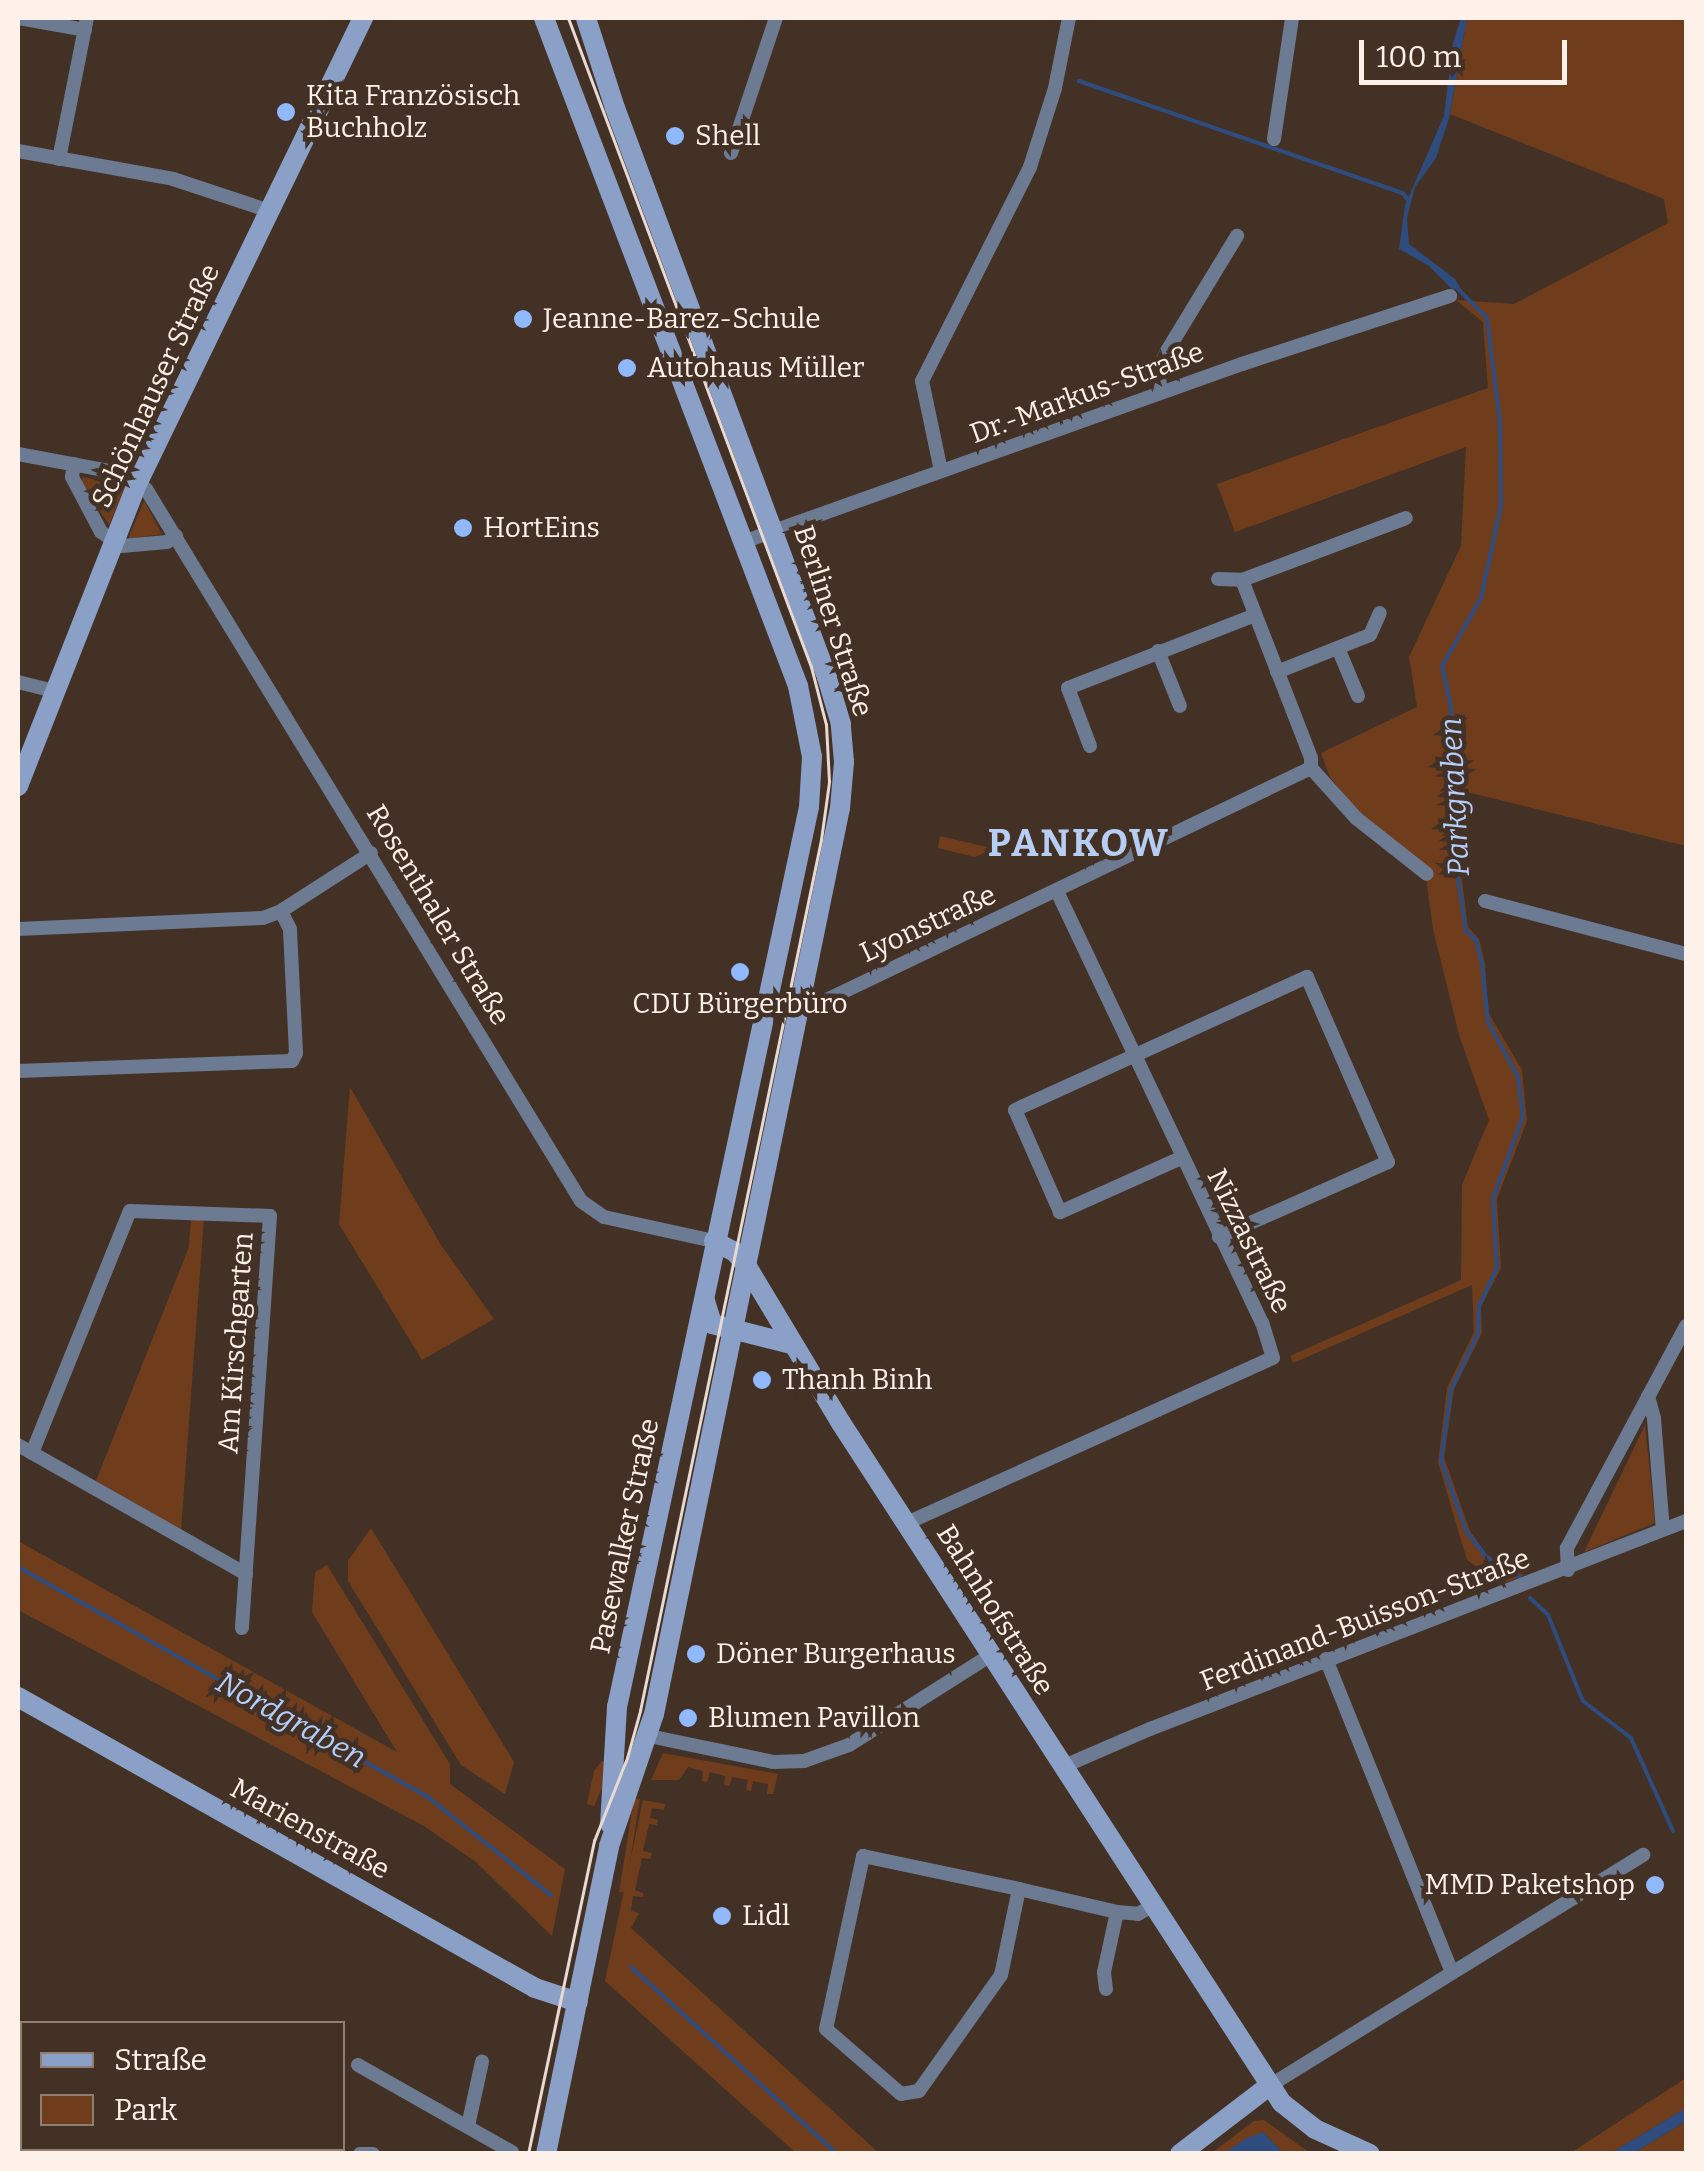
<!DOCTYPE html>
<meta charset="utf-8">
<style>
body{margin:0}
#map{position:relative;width:1704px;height:2171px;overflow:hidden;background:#443126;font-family:Bitter,serif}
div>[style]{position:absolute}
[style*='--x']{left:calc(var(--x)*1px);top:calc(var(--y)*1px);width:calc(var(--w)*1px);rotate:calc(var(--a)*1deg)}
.green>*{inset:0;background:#703d1c;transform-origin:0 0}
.water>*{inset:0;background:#2f4c7e}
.stream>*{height:4px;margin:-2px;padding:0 2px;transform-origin:2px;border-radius:2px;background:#2f4c7e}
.street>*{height:14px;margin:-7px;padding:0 7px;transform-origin:7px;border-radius:7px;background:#6c7a92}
.secondary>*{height:20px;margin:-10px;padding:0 10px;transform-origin:10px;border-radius:10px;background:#8aa0c7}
.tram>*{height:2.5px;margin:-1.25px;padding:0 1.25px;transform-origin:1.25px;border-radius:1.25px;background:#e8dad3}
.dots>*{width:28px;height:28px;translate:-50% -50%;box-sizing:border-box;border:5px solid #443126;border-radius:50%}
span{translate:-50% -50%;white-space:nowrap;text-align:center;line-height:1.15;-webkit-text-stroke:9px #443126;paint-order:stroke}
.poi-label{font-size:28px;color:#fef1ea}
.left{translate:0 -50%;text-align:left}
.right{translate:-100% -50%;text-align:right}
.street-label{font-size:28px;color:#fef1ea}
.water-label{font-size:30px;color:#b3cffe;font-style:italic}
.district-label{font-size:38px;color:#b6cdf4;font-weight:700;letter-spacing:2.5px}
.frame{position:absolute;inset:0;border:20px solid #fef1ea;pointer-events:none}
.legend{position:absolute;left:20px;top:2021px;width:325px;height:130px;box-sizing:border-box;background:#443126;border:2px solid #8e7e74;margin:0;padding:12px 18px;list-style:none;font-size:30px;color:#fef1ea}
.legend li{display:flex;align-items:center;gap:20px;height:50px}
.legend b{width:50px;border:2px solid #8e7e74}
.scale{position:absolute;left:1359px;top:40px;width:208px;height:45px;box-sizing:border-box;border:5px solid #fef1ea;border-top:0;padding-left:12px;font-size:30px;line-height:35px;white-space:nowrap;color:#fef1ea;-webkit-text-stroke:8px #443126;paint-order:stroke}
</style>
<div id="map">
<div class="green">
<i style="clip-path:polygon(1467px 18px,1686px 18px,1686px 846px,1463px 791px,1456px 834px,1468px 927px,1479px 939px,1485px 963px,1488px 1012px,1522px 1070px,1527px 1121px,1497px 1199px,1501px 1268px,1481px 1307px,1482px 1333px,1454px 1389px,1444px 1457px,1470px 1531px,1487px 1555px,1517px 1568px,1523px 1576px,1501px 1584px,1467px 1560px,1438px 1462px,1447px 1388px,1474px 1332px,1472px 1285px,1293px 1363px,1290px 1356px,1461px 1280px,1462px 1185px,1489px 1120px,1459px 1035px,1433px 929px,1426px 877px,1351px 803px,1330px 777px,1321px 753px,1417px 707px,1409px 657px,1461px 546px,1466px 447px,1235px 532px,1217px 484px,1488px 388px,1483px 322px,1456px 300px,1514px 304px,1668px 223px,1664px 199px,1450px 114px)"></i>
<i style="clip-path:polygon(83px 477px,125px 486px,109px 525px,81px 482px)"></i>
<i style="clip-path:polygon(144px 501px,162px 534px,128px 539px)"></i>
<i style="clip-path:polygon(940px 836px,987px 847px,988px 851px,975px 857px,938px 848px)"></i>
<i style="clip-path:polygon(350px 1087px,441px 1245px,494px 1319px,422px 1360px,339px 1224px)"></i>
<i style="clip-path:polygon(191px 1217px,204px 1218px,181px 1531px,96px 1481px,189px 1247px)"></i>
<i style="clip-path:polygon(1645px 1425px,1655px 1523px,1584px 1552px)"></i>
<i style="clip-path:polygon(371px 1528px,514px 1762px,505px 1794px,461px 1765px,348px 1581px,348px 1561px)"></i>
<i style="clip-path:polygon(18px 1541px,397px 1752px,312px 1612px,315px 1572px,327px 1565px,450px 1764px,450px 1784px,565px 1869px,552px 1936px,476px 1862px,424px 1826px,18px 1610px)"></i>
<i style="clip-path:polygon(663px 1753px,778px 1774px,773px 1794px,767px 1794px,768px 1784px,753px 1781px,751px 1791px,746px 1790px,748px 1780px,732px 1777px,729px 1786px,724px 1785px,725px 1776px,710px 1772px,707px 1782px,702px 1781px,703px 1771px,688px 1767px,679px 1780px,651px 1780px)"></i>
<i style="clip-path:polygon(602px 1761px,607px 1762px,606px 1779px,594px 1806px,587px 1804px,594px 1771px)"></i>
<i style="left:634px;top:1798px;width:6px;height:95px;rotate:9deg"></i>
<i style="clip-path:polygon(643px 1800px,665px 1804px,664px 1810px,652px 1808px,650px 1818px,658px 1820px,657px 1825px,649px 1824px,643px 1851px,652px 1853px,650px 1859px,642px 1858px,635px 1890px,643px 1893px,643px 1897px,633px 1896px,631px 1911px,639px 1913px,631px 1928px,879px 2153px,796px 2153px,605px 1981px)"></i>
<i style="clip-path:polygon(1686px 2078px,1686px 2108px,1611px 2153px,1569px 2154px)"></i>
<i style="clip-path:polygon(1264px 2120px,1310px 2153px,1283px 2153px,1263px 2132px,1224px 2153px,1210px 2154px,1254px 2121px)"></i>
<i style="clip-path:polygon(1686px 2121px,1686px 2153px,1634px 2153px)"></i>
</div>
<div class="water">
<i style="clip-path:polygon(1461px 18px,1467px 18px,1449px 118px,1436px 158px,1415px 187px,1407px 218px,1409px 244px,1455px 279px,1460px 287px,1453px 290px,1429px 266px,1399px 249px,1405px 205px,1444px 116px,1453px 43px)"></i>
<i style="clip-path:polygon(1686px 2108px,1686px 2121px,1634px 2153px,1611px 2153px)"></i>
<i style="clip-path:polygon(1263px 2132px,1283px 2153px,1224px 2153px,1247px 2138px)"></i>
</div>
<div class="stream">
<i style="--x:1079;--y:81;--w:343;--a:19.1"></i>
<i style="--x:1403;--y:193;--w:9;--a:54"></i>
<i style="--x:1457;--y:288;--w:42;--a:45"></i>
<i style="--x:1487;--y:318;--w:106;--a:82.9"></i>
<i style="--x:1500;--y:423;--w:82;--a:89.3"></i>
<i style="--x:1501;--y:505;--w:95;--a:102.1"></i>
<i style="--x:1481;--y:598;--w:78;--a:119.8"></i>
<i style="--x:1442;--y:666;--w:42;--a:77.6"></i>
<i style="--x:1451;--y:707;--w:36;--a:90"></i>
<i style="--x:1451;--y:743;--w:53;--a:81.3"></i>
<i style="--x:1459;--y:795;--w:70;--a:92.5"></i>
<i style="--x:1456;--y:865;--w:67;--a:81.4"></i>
<i style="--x:1466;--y:931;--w:13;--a:42"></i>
<i style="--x:1476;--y:940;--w:25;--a:76"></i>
<i style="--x:1482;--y:964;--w:58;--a:84.1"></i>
<i style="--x:1488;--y:1022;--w:63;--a:61.4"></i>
<i style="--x:1518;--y:1077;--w:39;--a:83"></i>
<i style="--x:1523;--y:1116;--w:88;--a:109.9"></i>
<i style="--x:1493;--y:1199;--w:69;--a:86.7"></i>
<i style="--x:1497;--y:1268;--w:42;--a:115.3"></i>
<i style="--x:1479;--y:1306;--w:27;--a:92"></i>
<i style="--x:1478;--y:1333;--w:63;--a:115.3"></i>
<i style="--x:1451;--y:1390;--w:71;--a:98.1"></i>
<i style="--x:1441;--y:1460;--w:75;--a:70.6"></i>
<i style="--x:1466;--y:1531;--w:33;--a:52"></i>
<i style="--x:1486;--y:1557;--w:41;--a:31"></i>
<i style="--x:18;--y:1567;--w:471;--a:29.3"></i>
<i style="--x:429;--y:1798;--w:156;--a:38.5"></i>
<i style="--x:1530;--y:1598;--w:25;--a:43"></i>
<i style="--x:1548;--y:1615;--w:93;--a:67.9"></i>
<i style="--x:1583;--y:1701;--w:61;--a:37.6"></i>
<i style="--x:1631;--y:1738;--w:102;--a:65.7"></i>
<i style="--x:631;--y:1967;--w:278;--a:42.2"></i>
</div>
<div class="street">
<i style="--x:19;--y:18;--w:67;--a:10.3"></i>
<i style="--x:1274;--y:139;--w:122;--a:-81.5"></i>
<i style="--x:18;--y:151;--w:158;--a:10.2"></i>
<i style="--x:173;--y:179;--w:102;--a:18.3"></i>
<i style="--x:731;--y:153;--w:142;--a:-71.6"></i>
<i style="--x:59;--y:159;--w:144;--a:-78.8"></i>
<i style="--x:1161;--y:392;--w:21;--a:-98"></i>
<i style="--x:1158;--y:371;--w:22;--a:-66"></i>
<i style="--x:1167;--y:351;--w:135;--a:-58.7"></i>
<i style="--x:18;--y:454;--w:110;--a:10.5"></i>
<i style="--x:126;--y:474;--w:25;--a:37"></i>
<i style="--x:146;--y:489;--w:834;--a:58.58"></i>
<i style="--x:581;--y:1201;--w:28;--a:35"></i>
<i style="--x:604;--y:1217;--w:113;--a:12.3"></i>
<i style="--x:74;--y:464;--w:13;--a:99"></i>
<i style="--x:72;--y:477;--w:62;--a:62.2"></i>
<i style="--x:101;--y:532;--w:25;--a:34"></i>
<i style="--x:122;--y:546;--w:45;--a:-5.1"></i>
<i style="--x:167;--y:542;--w:11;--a:-34"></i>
<i style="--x:941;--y:471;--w:92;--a:-101.9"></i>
<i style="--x:922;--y:381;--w:240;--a:-63.2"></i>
<i style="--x:1030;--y:167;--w:83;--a:-72.4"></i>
<i style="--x:1055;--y:88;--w:71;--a:-78.7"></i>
<i style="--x:743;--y:542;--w:530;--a:-19.63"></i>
<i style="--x:1242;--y:364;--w:219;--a:-18.1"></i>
<i style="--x:1218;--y:579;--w:24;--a:2"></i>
<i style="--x:1242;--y:580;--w:175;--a:-20.7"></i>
<i style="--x:1242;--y:580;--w:191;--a:68.8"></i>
<i style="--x:1311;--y:758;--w:10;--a:90"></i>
<i style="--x:1338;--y:648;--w:52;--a:67.4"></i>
<i style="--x:1158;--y:651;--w:59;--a:68.2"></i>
<i style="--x:1277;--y:672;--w:100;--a:-21.7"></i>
<i style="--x:1370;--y:635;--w:24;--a:-66"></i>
<i style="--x:18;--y:682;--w:36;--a:14"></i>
<i style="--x:1090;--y:746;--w:62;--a:-110.8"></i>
<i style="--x:1068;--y:688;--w:201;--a:-21.3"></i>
<i style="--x:1311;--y:768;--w:67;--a:48"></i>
<i style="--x:1356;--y:818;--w:90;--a:38.3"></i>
<i style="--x:1485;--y:901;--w:208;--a:14.8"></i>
<i style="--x:18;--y:929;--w:245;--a:-2.6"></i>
<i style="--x:263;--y:918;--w:19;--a:-21"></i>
<i style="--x:281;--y:911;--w:107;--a:-32.8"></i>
<i style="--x:801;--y:1000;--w:19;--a:9"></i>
<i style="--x:820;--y:1003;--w:544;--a:-25.58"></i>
<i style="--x:18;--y:1071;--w:274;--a:-2.1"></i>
<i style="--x:292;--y:1061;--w:9;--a:-63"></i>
<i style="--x:296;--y:1053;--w:124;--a:-92.8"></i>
<i style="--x:290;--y:929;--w:20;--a:-117"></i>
<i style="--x:1181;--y:1158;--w:133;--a:155.9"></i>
<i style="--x:1060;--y:1212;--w:111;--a:-113.8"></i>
<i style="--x:1015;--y:1110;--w:321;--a:-24.5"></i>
<i style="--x:1307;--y:977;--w:202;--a:66.4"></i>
<i style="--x:1388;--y:1162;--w:185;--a:156.1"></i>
<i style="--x:1648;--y:1396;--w:24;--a:75"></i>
<i style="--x:1654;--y:1419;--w:111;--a:85.4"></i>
<i style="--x:18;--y:1445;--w:262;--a:29.5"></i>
<i style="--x:32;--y:1453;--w:261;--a:-68"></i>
<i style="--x:130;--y:1211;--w:140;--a:2"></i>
<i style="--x:270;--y:1216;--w:413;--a:93.9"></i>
<i style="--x:907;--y:1523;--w:401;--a:-24.3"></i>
<i style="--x:1273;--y:1358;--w:37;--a:-107"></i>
<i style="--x:1262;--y:1323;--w:478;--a:-115.4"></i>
<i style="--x:1568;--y:1570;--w:22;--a:-93"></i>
<i style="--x:1567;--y:1548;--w:252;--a:-61.8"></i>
<i style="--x:1326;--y:1659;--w:335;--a:68.1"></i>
<i style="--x:649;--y:1736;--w:127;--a:11.8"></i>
<i style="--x:773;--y:1762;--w:31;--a:-2"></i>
<i style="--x:804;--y:1761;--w:48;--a:-19.6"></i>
<i style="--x:849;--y:1745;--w:168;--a:-32.4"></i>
<i style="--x:1062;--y:1767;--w:96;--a:-23.4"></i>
<i style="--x:1150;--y:1729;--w:575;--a:-21.21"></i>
<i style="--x:1019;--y:1889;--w:88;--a:101.8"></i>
<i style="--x:1001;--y:1975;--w:142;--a:125.3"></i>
<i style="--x:919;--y:2091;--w:18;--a:171"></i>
<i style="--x:901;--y:2094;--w:99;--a:-139.1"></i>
<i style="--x:826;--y:2029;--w:177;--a:-77.9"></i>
<i style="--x:863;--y:1856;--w:159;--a:11.9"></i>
<i style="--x:1019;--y:1889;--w:101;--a:13.2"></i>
<i style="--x:1117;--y:1912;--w:21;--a:5"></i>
<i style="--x:1138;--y:1914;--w:16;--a:-30"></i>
<i style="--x:1106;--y:1989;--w:17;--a:-97"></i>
<i style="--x:1104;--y:1972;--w:61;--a:-77.8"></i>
<i style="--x:358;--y:2065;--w:177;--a:29.5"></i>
<i style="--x:18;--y:2074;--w:7;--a:56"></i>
<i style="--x:1269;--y:2086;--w:440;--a:-31.7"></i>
<i style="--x:468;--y:2126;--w:66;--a:-77.7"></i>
<i style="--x:18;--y:2131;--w:6;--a:-45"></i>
<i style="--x:207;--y:2154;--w:6;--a:-90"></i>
<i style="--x:360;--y:2154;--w:13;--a:0"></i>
</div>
<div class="secondary">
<i style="--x:544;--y:18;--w:715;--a:69.18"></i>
<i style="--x:798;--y:686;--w:72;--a:78.8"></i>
<i style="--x:812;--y:757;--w:50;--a:93.4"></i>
<i style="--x:809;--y:807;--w:920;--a:102.04"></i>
<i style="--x:617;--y:1707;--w:117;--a:93.4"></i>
<i style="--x:18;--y:786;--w:327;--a:-68.5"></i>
<i style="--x:138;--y:482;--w:516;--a:-64.13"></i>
<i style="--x:714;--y:1241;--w:24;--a:28"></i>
<i style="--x:735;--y:1252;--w:17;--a:50"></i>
<i style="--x:746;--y:1265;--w:184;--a:59"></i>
<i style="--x:841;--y:1423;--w:810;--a:57.04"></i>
<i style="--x:1282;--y:2103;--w:42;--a:38.2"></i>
<i style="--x:1315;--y:2129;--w:60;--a:24.4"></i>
<i style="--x:705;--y:1301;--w:24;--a:73"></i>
<i style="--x:712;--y:1324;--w:81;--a:14.2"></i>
<i style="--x:18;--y:1697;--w:593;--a:29.37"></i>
<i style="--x:535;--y:1988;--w:45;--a:18"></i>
<i style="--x:546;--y:2154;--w:314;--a:-78.4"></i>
<i style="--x:609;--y:1846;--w:139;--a:-71.2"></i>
<i style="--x:654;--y:1714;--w:925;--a:-78.4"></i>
<i style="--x:840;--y:808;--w:46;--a:-85"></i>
<i style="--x:844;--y:762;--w:38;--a:-95"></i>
<i style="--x:841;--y:724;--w:49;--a:-106.6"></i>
<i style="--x:827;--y:677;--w:607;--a:-110.43"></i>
<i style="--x:615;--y:108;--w:95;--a:-107.9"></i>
<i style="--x:1180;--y:2154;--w:112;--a:-37.4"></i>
</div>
<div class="tram">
<i style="--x:528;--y:2154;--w:320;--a:-78.1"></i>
<i style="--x:594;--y:1841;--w:89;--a:-68.3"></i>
<i style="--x:627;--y:1758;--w:49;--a:-74.5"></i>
<i style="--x:640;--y:1711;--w:890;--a:-78.26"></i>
<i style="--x:821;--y:840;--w:59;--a:-82.1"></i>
<i style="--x:829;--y:782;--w:57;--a:-93"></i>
<i style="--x:826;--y:725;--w:60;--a:-104.5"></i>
<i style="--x:811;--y:667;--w:693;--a:-110.53"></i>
</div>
<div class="dots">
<i style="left:286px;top:112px;background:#90b8fd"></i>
<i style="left:675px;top:136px;background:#90b8fd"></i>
<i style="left:523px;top:319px;background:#90b8fd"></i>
<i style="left:627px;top:368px;background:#90b8fd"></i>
<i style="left:463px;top:528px;background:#90b8fd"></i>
<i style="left:740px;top:972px;background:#90b8fd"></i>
<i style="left:762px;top:1380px;background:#90b8fd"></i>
<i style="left:696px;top:1654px;background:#90b8fd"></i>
<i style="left:688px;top:1718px;background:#90b8fd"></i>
<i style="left:1655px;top:1885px;background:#90b8fd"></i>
<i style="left:722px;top:1916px;background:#90b8fd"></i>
</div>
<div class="poi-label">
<span class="left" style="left:306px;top:112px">Kita Französisch<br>Buchholz</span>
<span class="left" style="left:695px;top:136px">Shell</span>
<span class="left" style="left:543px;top:319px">Jeanne-Barez-Schule</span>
<span class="left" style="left:647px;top:368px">Autohaus Müller</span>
<span class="left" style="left:483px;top:528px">HortEins</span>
<span style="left:740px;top:1004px">CDU Bürgerbüro</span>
<span class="left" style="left:782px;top:1380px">Thanh Binh</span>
<span class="left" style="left:716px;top:1654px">Döner Burgerhaus</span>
<span class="left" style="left:708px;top:1718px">Blumen Pavillon</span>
<span class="right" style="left:1635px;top:1885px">MMD Paketshop</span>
<span class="left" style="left:742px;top:1916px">Lidl</span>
</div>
<div class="street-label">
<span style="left:156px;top:386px;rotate:-65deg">Schönhauser Straße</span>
<span style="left:1087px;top:393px;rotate:-20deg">Dr.-Markus-Straße</span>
<span style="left:833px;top:621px;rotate:72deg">Berliner Straße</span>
<span style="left:438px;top:915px;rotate:59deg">Rosenthaler Straße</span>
<span style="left:928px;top:924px;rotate:-25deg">Lyonstraße</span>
<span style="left:1249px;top:1241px;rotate:64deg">Nizzastraße</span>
<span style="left:236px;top:1343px;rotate:-86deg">Am Kirschgarten</span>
<span style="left:625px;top:1536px;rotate:-78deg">Pasewalker Straße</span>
<span style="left:995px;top:1610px;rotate:58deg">Bahnhofstraße</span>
<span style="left:1365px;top:1620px;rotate:-21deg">Ferdinand-Buisson-Straße</span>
<span style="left:310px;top:1829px;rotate:29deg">Marienstraße</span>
</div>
<div class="water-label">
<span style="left:1455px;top:797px;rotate:-93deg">Parkgraben</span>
<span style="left:291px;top:1720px;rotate:29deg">Nordgraben</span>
</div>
<div class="district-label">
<span style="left:1079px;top:844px">PANKOW</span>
</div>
<div class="frame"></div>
<ul class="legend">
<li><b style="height:12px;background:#8aa0c7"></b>Straße</li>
<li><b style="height:28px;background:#703d1c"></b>Park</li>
</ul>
<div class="scale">100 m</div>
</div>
